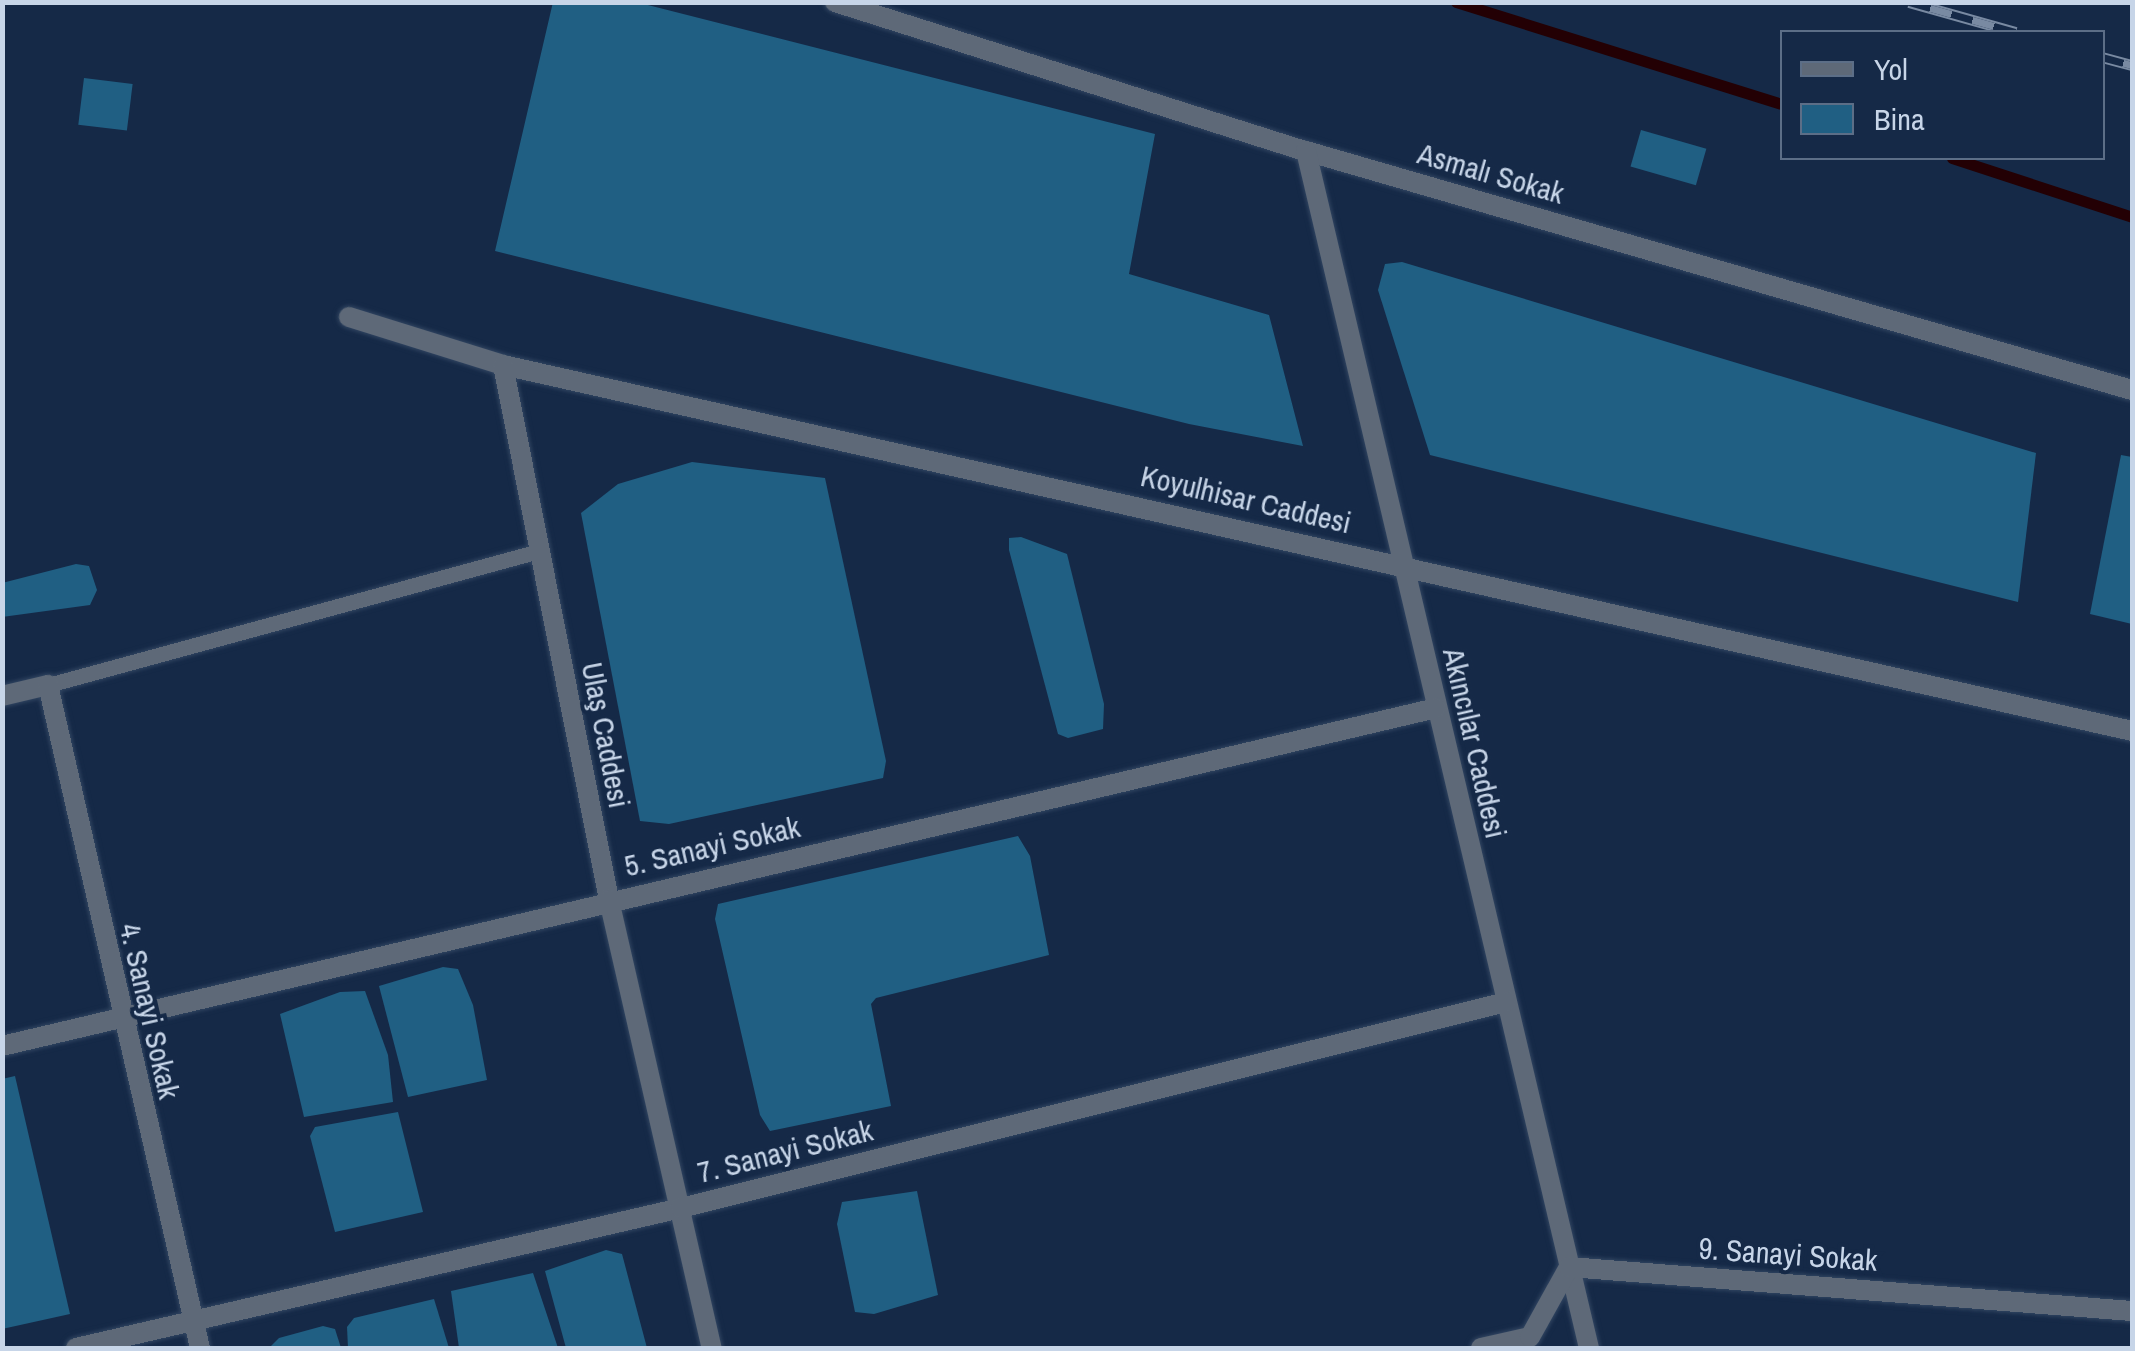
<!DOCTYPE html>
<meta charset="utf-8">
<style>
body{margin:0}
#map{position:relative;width:2135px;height:1351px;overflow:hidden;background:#152947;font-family:"Archivo Narrow",sans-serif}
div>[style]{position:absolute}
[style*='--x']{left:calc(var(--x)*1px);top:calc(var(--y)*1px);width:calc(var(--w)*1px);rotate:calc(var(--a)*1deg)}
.stream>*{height:11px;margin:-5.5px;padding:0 5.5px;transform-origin:5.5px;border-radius:5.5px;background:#230004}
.building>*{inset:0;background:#205f83;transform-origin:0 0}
.roads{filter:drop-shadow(0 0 2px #314561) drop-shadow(0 0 2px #314561)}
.service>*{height:15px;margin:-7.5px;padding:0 7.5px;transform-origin:7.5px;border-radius:7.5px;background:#5e6978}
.minor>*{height:20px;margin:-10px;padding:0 10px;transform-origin:10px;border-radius:10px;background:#5e6978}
.rail>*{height:11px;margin-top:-5.5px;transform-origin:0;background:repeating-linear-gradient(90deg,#152947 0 22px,#798aa2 0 44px);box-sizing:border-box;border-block:2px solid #798aa2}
span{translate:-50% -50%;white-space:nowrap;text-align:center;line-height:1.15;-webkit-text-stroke:8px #152947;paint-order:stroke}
.street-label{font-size:30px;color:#c7d5e8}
.frame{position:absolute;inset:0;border:5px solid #c7d5e8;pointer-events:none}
.legend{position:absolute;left:1780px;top:30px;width:325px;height:130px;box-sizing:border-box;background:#152947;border:2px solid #5c6e87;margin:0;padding:12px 18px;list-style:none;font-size:30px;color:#c7d5e8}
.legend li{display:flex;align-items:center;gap:20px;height:50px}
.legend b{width:50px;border:2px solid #5c6e87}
</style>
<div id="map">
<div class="stream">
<i style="--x:1456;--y:2;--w:342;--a:17.4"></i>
<i style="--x:1952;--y:158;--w:189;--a:18.1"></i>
</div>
<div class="building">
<i style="clip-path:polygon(553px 2px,636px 2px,1155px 134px,1129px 274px,1269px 315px,1303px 446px,1189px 424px,495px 251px)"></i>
<i style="left:84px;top:78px;width:49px;height:47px;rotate:7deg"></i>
<i style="left:1641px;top:130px;width:68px;height:38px;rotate:16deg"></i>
<i style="clip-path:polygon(1402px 262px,2036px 453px,2018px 602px,1430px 455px,1378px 290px,1385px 264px)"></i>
<i style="clip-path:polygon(2121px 455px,2132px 457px,2132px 624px,2090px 614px)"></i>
<i style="clip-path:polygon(692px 462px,825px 478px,886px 761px,883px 778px,669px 824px,640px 821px,581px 513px,618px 484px)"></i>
<i style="clip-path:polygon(1021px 537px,1067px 554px,1104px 704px,1103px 729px,1068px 738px,1058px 734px,1009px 550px,1009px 538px)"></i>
<i style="clip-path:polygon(76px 564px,89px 566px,97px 590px,90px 605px,2px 617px,2px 583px)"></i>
<i style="clip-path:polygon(1018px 836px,1030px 856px,1049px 955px,876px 998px,871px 1004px,891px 1106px,770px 1131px,760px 1115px,715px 919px,718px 904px)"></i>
<i style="clip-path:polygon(443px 967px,458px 969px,473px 1005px,487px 1080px,408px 1097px,379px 986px)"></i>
<i style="clip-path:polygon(365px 991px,388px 1055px,393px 1102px,304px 1117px,280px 1014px,340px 992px)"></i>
<i style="clip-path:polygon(15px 1076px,70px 1314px,2px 1329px,2px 1079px)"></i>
<i style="clip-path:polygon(398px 1112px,423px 1212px,335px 1232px,310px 1136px,315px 1127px)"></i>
<i style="clip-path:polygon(917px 1191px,938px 1295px,874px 1314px,855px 1312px,837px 1224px,842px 1202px)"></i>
<i style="clip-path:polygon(606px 1250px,622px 1254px,647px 1348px,566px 1348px,545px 1271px)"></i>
<i style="clip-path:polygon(533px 1273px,558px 1348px,459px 1348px,451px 1291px)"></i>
<i style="clip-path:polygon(434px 1299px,449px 1348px,348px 1348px,347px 1327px,354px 1318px)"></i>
<i style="clip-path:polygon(323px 1326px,335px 1329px,341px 1348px,269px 1348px,279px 1338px)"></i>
</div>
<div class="roads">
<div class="service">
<i style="--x:48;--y:685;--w:509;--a:-15.26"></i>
</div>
<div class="minor">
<i style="--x:835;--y:2;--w:494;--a:17.6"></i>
<i style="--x:1306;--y:151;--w:860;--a:16.14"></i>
<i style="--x:1306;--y:151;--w:1230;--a:76.7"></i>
<i style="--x:349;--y:317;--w:161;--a:17.3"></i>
<i style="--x:503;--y:365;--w:1670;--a:12.66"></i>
<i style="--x:503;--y:365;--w:545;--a:78.79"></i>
<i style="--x:609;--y:900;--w:460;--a:77.1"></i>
<i style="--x:2;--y:696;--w:47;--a:-13.4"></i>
<i style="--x:48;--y:685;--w:680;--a:77.09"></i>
<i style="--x:2;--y:1046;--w:1473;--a:-13.26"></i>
<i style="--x:76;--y:1348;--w:621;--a:-13.03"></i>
<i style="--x:681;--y:1208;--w:850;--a:-14.02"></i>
<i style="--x:1481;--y:1348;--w:50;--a:-12.7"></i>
<i style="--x:1530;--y:1337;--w:80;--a:-60.9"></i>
<i style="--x:1569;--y:1267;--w:565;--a:4.47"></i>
</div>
</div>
<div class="rail">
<i style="--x:1909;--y:2;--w:111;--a:15.7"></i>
<i style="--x:2102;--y:57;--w:31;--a:15"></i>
</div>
<div class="street-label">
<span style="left:1491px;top:173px;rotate:16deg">Asmalı Sokak</span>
<span style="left:1246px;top:499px;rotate:13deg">Koyulhisar Caddesi</span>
<span style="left:606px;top:735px;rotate:79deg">Ulaş Caddesi</span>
<span style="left:1475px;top:743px;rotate:77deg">Akıncılar Caddesi</span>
<span style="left:712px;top:846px;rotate:-13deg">5. Sanayi Sokak</span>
<span style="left:150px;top:1011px;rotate:77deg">4. Sanayi Sokak</span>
<span style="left:785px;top:1151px;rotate:-14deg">7. Sanayi Sokak</span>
<span style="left:1788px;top:1254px;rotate:4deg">9. Sanayi Sokak</span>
</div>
<div class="frame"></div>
<ul class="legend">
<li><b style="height:12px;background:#5e6978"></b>Yol</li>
<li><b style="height:28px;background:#205f83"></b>Bina</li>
</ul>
</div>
